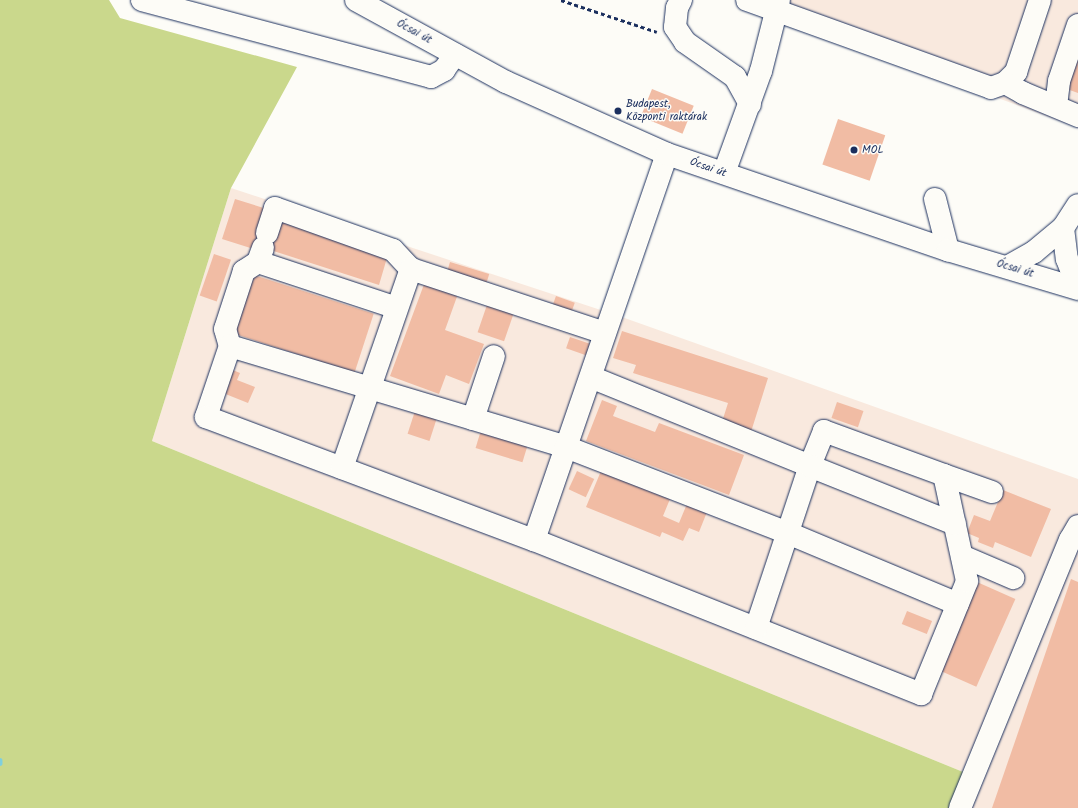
<!DOCTYPE html>
<meta charset="utf-8">
<style>
body{margin:0}
#map{position:relative;width:1078px;height:808px;overflow:hidden;background:#fdfcf7;font-family:Kalam,sans-serif}
div>[style]{position:absolute}
[style*='--x']{left:calc(var(--x)*1px);top:calc(var(--y)*1px);width:calc(var(--w)*1px);rotate:calc(var(--a)*1deg)}
.built>*{inset:0;background:#f9e9de}
.green>*{inset:0;background:#cad88c}
.stream>*{height:5.5px;margin:-2.75px;padding:0 2.75px;transform-origin:2.75px;border-radius:2.75px;background:#80cfdd}
.building>*{inset:0;background:#f1bca4;transform-origin:0 0}
.path>*{height:2.5px;margin-top:-1.25px;transform-origin:0;background:repeating-linear-gradient(90deg,#1b2f5e 0 4px,transparent 0 7px)}
.roads{filter:drop-shadow(0 0 1px #1b2f5e) drop-shadow(0 0 1px #1b2f5e)}
.minor>*{height:22px;margin:-11px;padding:0 11px;transform-origin:11px;border-radius:11px;background:#fdfcf7}
.major>*{height:22px;margin:-11px;padding:0 11px;transform-origin:11px;border-radius:11px;background:#fdfcf7}
.dots>*{width:11px;height:11px;translate:-50% -50%;box-sizing:border-box;border:2px solid #fdfcf7;border-radius:50%}
span{translate:-50% -50%;white-space:nowrap;text-align:center;line-height:1.15;-webkit-text-stroke:3px #fdfcf7;paint-order:stroke}
.street-label{font-size:11px;color:#1b2f5e}
.poi-label{font-size:11px;color:#1b2f5e}
.left{translate:0 -50%;text-align:left}
</style>
<div id="map">
<div class="built">
<i style="clip-path:polygon(737px 0,1078px 0,1078px 128px)"></i>
<i style="clip-path:polygon(231px 188px,619px 316px,1078px 479px,1078px 808px,953px 808px,968px 774px,152px 441px)"></i>
</div>
<div class="green">
<i style="clip-path:polygon(0 0,109px 0,120px 18px,297px 67px,231px 188px,152px 441px,968px 774px,953px 808px,0 808px)"></i>
</div>
<div class="stream">
<i style="--x:0;--y:761;--w:2;--a:90"></i>
</div>
<div class="building">
<i style="clip-path:polygon(1078px 52px,1078px 93px,1064px 88px)"></i>
<i style="left:652px;top:89px;width:45px;height:30px;rotate:22deg"></i>
<i style="left:838px;top:119px;width:50px;height:48px;rotate:19deg"></i>
<i style="clip-path:polygon(235px 199px,270px 210px,276px 215px,389px 251px,379px 285px,258px 246px,257px 250px,222px 239px)"></i>
<i style="left:214px;top:254px;width:18px;height:44px;rotate:19deg"></i>
<i style="left:450px;top:262px;width:41px;height:14px;rotate:17deg"></i>
<i style="left:251px;top:274px;width:129px;height:62px;rotate:18deg"></i>
<i style="clip-path:polygon(426px 279px,459px 291px,445px 330px,484px 344px,469px 384px,446px 375px,439px 394px,390px 376px)"></i>
<i style="left:556px;top:296px;width:20px;height:15px;rotate:20deg"></i>
<i style="left:488px;top:302px;width:28px;height:32px;rotate:19deg"></i>
<i style="clip-path:polygon(622px 331px,768px 378px,750px 435px,721px 425px,728px 403px,633px 373px,636px 365px,613px 358px)"></i>
<i style="left:570px;top:337px;width:21px;height:12px;rotate:19deg"></i>
<i style="clip-path:polygon(228px 368px,240px 373px,237px 380px,255px 387px,248px 403px,218px 391px)"></i>
<i style="clip-path:polygon(602px 400px,617px 406px,613px 416px,655px 432px,659px 423px,744px 455px,729px 495px,586px 441px)"></i>
<i style="left:837px;top:402px;width:28px;height:17px;rotate:19deg"></i>
<i style="left:415px;top:411px;width:23px;height:24px;rotate:18deg"></i>
<i style="left:482px;top:427px;width:49px;height:22px;rotate:17deg"></i>
<i style="left:577px;top:471px;width:19px;height:20px;rotate:25deg"></i>
<i style="clip-path:polygon(601px 471px,670px 499px,663px 516px,679px 523px,689px 499px,709px 507px,699px 532px,689px 528px,683px 541px,662px 532px,660px 537px,586px 507px)"></i>
<i style="clip-path:polygon(1003px 490px,1051px 509px,1031px 557px,995px 542px,993px 548px,978px 542px,979px 538px,967px 533px,974px 515px,990px 521px)"></i>
<i style="clip-path:polygon(1071px 579px,1078px 582px,1078px 808px,992px 808px)"></i>
<i style="left:977px;top:582px;width:42px;height:96px;rotate:24deg"></i>
<i style="left:907px;top:611px;width:27px;height:14px;rotate:22deg"></i>
</div>
<div class="path">
<i style="--x:561;--y:0;--w:101;--a:18.4"></i>
</div>
<div class="roads">
<div class="minor">
<i style="--x:142;--y:0;--w:299;--a:14.9"></i>
<i style="--x:431;--y:77;--w:15;--a:-28"></i>
<i style="--x:444;--y:70;--w:19;--a:-55"></i>
<i style="--x:681;--y:0;--w:9;--a:117"></i>
<i style="--x:677;--y:8;--w:19;--a:96"></i>
<i style="--x:675;--y:27;--w:18;--a:56"></i>
<i style="--x:685;--y:42;--w:61;--a:35"></i>
<i style="--x:735;--y:77;--w:31;--a:61"></i>
<i style="--x:747;--y:0;--w:259;--a:19.8"></i>
<i style="--x:991;--y:88;--w:15;--a:-20"></i>
<i style="--x:1005;--y:83;--w:16;--a:-45"></i>
<i style="--x:1016;--y:72;--w:76;--a:-71.6"></i>
<i style="--x:1005;--y:83;--w:21;--a:29"></i>
<i style="--x:1023;--y:93;--w:60;--a:22.7"></i>
<i style="--x:1056;--y:106;--w:25;--a:-83"></i>
<i style="--x:1059;--y:81;--w:59;--a:-71.3"></i>
<i style="--x:724;--y:173;--w:109;--a:-70.1"></i>
<i style="--x:761;--y:71;--w:73;--a:-75.8"></i>
<i style="--x:935;--y:199;--w:53;--a:75.7"></i>
<i style="--x:1063;--y:228;--w:31;--a:83"></i>
<i style="--x:1067;--y:259;--w:31;--a:69"></i>
<i style="--x:267;--y:233;--w:26;--a:-72"></i>
<i style="--x:275;--y:208;--w:125;--a:19.6"></i>
<i style="--x:393;--y:250;--w:26;--a:47"></i>
<i style="--x:411;--y:269;--w:204;--a:18.3"></i>
<i style="--x:263;--y:248;--w:15;--a:110"></i>
<i style="--x:258;--y:262;--w:17;--a:147"></i>
<i style="--x:244;--y:271;--w:61;--a:108.1"></i>
<i style="--x:225;--y:329;--w:18;--a:74"></i>
<i style="--x:230;--y:346;--w:75;--a:108.7"></i>
<i style="--x:206;--y:417;--w:350;--a:20.6"></i>
<i style="--x:534;--y:540;--w:417;--a:21.7"></i>
<i style="--x:921;--y:694;--w:122;--a:-67.8"></i>
<i style="--x:967;--y:581;--w:108;--a:-102.2"></i>
<i style="--x:944;--y:475;--w:128;--a:-159.9"></i>
<i style="--x:824;--y:431;--w:38;--a:112"></i>
<i style="--x:810;--y:466;--w:236;--a:-157.9"></i>
<i style="--x:258;--y:262;--w:146;--a:18.3"></i>
<i style="--x:1007;--y:267;--w:31;--a:-29"></i>
<i style="--x:1034;--y:252;--w:38;--a:-40"></i>
<i style="--x:1063;--y:228;--w:27;--a:-57"></i>
<i style="--x:230;--y:346;--w:351;--a:16.7"></i>
<i style="--x:566;--y:447;--w:238;--a:21.2"></i>
<i style="--x:788;--y:533;--w:184;--a:22.7"></i>
<i style="--x:473;--y:419;--w:66;--a:-71.6"></i>
<i style="--x:342;--y:468;--w:211;--a:-70.9"></i>
<i style="--x:944;--y:475;--w:51;--a:19.5"></i>
<i style="--x:534;--y:540;--w:408;--a:-71"></i>
<i style="--x:962;--y:556;--w:56;--a:23.3"></i>
<i style="--x:756;--y:628;--w:171;--a:-71.6"></i>
<i style="--x:810;--y:466;--w:156;--a:21.8"></i>
<i style="--x:960;--y:808;--w:290;--a:-67.7"></i>
<i style="--x:1070;--y:540;--w:16;--a:-60"></i>
</div>
<div class="major">
<i style="--x:356;--y:0;--w:171;--a:28.7"></i>
<i style="--x:506;--y:82;--w:176;--a:24.1"></i>
<i style="--x:667;--y:154;--w:297;--a:18.9"></i>
<i style="--x:948;--y:250;--w:136;--a:16.7"></i>
</div>
</div>
<div class="dots">
<i style="left:618px;top:111px;background:#1b2f5e"></i>
<i style="left:854px;top:150px;background:#1b2f5e"></i>
</div>
<div class="street-label">
<span style="left:414px;top:32px;rotate:29deg">Ócsai út</span>
<span style="left:708px;top:168px;rotate:19deg">Ócsai út</span>
<span style="left:1015px;top:269px;rotate:17deg">Ócsai út</span>
</div>
<div class="poi-label">
<span class="left" style="left:626px;top:111px">Budapest,<br>Központi raktárak</span>
<span class="left" style="left:862px;top:150px">MOL</span>
</div>
</div>
